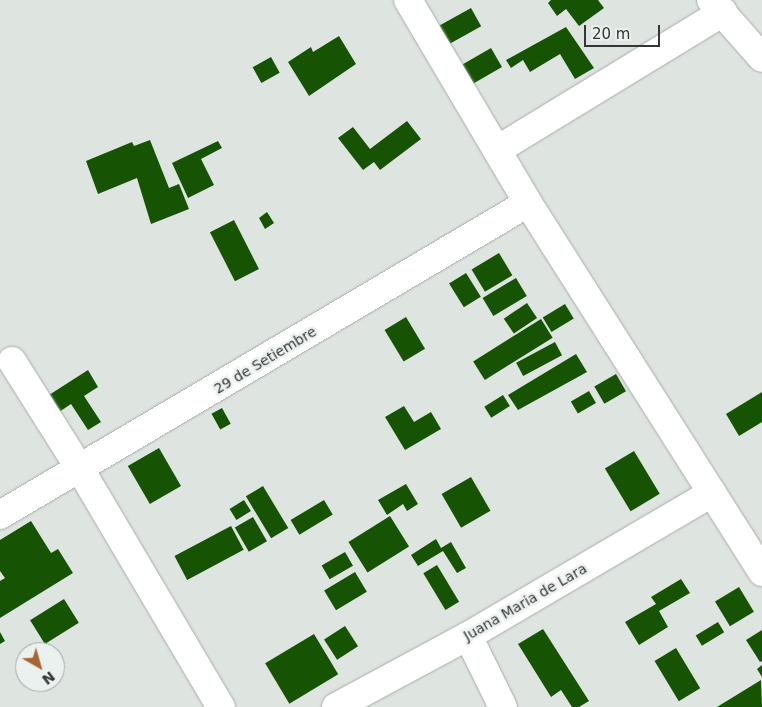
<!DOCTYPE html>
<style>
body{margin:0}
#map{position:relative;width:762px;height:707px;overflow:hidden;background:#dee4e0;font-family:"DejaVu Sans",sans-serif}
div>[style]{position:absolute}
[style*='--x']{left:calc(var(--x)*1px);top:calc(var(--y)*1px);width:calc(var(--w)*1px);rotate:calc(var(--a)*1deg)}
.building>*{inset:0;background:#165403;transform-origin:0 0}
.roads{filter:drop-shadow(0 0 1px #a6aca9) drop-shadow(0 0 1px #a6aca9)}
.street>*{height:28px;margin:-14px;padding:0 14px;transform-origin:14px;border-radius:14px;background:#fff}
span{translate:-50% -50%;white-space:nowrap;text-align:center;line-height:1.15;-webkit-text-stroke:5px #ebf1ee;paint-order:stroke}
.street-label{font-size:14px;color:#343735}
.north{position:absolute;left:15px;top:642px;width:50px;height:50px;box-sizing:border-box;background:#ebf1ee;border:1px solid #a2a7a4;border-radius:50%;rotate:142deg;font-size:14px;font-weight:700;line-height:20px;text-align:center;color:#343735}
.north::after{content:'';display:block;margin:auto;width:18px;height:22px;background:#a86533;clip-path:polygon(50% 0,100% 100%,50% 72%,0 100%)}
.scale{position:absolute;left:584px;top:25px;width:76px;height:22px;box-sizing:border-box;border:2px solid #343735;border-top:0;padding-left:6px;font-size:15px;line-height:18px;white-space:nowrap;color:#343735;-webkit-text-stroke:4px #ebf1ee;paint-order:stroke}
</style>
<div id="map">
<div class="building">
<i style="clip-path:polygon(551px 0,598px 0,604px 8px,579px 26px,566px 9px,557px 16px,548px 3px)"></i>
<i style="left:471px;top:8px;width:21px;height:39px;rotate:61deg"></i>
<i style="clip-path:polygon(566px 27px,594px 68px,575px 79px,560px 54px,530px 72px,523px 60px,511px 68px,506px 60px)"></i>
<i style="clip-path:polygon(339px 36px,356px 64px,309px 96px,288px 62px,311px 47px,313px 52px)"></i>
<i style="left:491px;top:48px;width:22px;height:36px;rotate:60deg"></i>
<i style="left:271px;top:57px;width:18px;height:21px;rotate:61deg"></i>
<i style="clip-path:polygon(407px 121px,421px 139px,380px 170px,374px 162px,363px 170px,338px 138px,353px 127px,370px 149px)"></i>
<i style="clip-path:polygon(150px 140px,169px 188px,179px 184px,189px 209px,151px 224px,137px 178px,98px 194px,86px 161px,132px 142px,134px 146px)"></i>
<i style="clip-path:polygon(218px 141px,222px 148px,201px 159px,214px 185px,188px 198px,172px 163px)"></i>
<i style="clip-path:polygon(267px 212px,274px 223px,265px 229px,259px 218px)"></i>
<i style="left:234px;top:220px;width:55px;height:27px;rotate:63deg"></i>
<i style="left:499px;top:253px;width:26px;height:32px;rotate:59deg"></i>
<i style="left:466px;top:273px;width:28px;height:20px;rotate:58deg"></i>
<i style="left:516px;top:278px;width:21px;height:39px;rotate:59deg"></i>
<i style="left:527px;top:303px;width:18px;height:28px;rotate:56deg"></i>
<i style="left:565px;top:304px;width:17px;height:26px;rotate:59deg"></i>
<i style="left:406px;top:317px;width:37px;height:25px;rotate:59deg"></i>
<i style="left:541px;top:319px;width:22px;height:80px;rotate:58deg"></i>
<i style="left:555px;top:342px;width:15px;height:44px;rotate:62deg"></i>
<i style="clip-path:polygon(576px 354px,587px 372px,518px 410px,508px 395px)"></i>
<i style="clip-path:polygon(88px 370px,98px 387px,84px 396px,101px 422px,88px 430px,71px 404px,59px 412px,49px 395px)"></i>
<i style="left:616px;top:374px;width:20px;height:25px;rotate:60deg"></i>
<i style="left:589px;top:391px;width:14px;height:21px;rotate:60deg"></i>
<i style="clip-path:polygon(762px 392px,762px 422px,739px 436px,726px 414px)"></i>
<i style="left:503px;top:395px;width:13px;height:22px;rotate:58deg"></i>
<i style="clip-path:polygon(404px 406px,414px 422px,431px 412px,441px 429px,405px 450px,385px 417px)"></i>
<i style="left:222px;top:408px;width:18px;height:12px;rotate:61deg"></i>
<i style="left:159px;top:448px;width:44px;height:36px;rotate:60deg"></i>
<i style="left:634px;top:451px;width:50px;height:34px;rotate:59deg"></i>
<i style="left:471px;top:477px;width:39px;height:34px;rotate:60deg"></i>
<i style="clip-path:polygon(406px 484px,418px 504px,407px 511px,403px 504px,387px 515px,378px 500px)"></i>
<i style="left:263px;top:486px;width:49px;height:20px;rotate:59deg"></i>
<i style="left:244px;top:500px;width:13px;height:17px;rotate:58deg"></i>
<i style="left:324px;top:500px;width:17px;height:39px;rotate:59deg"></i>
<i style="left:390px;top:516px;width:36px;height:49px;rotate:58deg"></i>
<i style="left:253px;top:517px;width:28px;height:21px;rotate:60deg"></i>
<i style="clip-path:polygon(31px 521px,51px 553px,58px 549px,73px 573px,0 618px,0 581px,5px 578px,0 571px,0 540px)"></i>
<i style="left:231px;top:526px;width:27px;height:64px;rotate:62deg"></i>
<i style="clip-path:polygon(436px 539px,441px 548px,451px 542px,466px 568px,457px 573px,443px 551px,418px 566px,411px 555px)"></i>
<i style="left:345px;top:552px;width:16px;height:27px;rotate:60deg"></i>
<i style="left:437px;top:565px;width:43px;height:16px;rotate:59deg"></i>
<i style="left:355px;top:572px;width:23px;height:36px;rotate:59deg"></i>
<i style="clip-path:polygon(681px 579px,690px 593px,659px 611px,668px 627px,639px 645px,625px 622px,656px 604px,651px 597px)"></i>
<i style="left:739px;top:587px;width:29px;height:28px;rotate:59deg"></i>
<i style="left:64px;top:599px;width:28px;height:40px;rotate:58deg"></i>
<i style="left:718px;top:622px;width:12px;height:26px;rotate:59deg"></i>
<i style="left:345px;top:626px;width:24px;height:25px;rotate:57deg"></i>
<i style="clip-path:polygon(543px 629px,589px 701px,579px 707px,572px 707px,561px 690px,551px 697px,518px 644px)"></i>
<i style="clip-path:polygon(762px 630px,762px 661px,760px 662px,746px 640px)"></i>
<i style="clip-path:polygon(0 632px,5px 641px,0 644px)"></i>
<i style="left:314px;top:634px;width:47px;height:57px;rotate:59deg"></i>
<i style="left:676px;top:648px;width:47px;height:25px;rotate:59deg"></i>
<i style="clip-path:polygon(762px 665px,762px 677px,757px 669px)"></i>
<i style="clip-path:polygon(761px 680px,762px 707px,717px 707px)"></i>
</div>
<div class="roads">
<div class="street">
<i style="--x:408;--y:0;--w:236;--a:59.4"></i>
<i style="--x:528;--y:203;--w:437;--a:57.6"></i>
<i style="--x:711;--y:0;--w:77;--a:48.7"></i>
<i style="--x:497;--y:150;--w:265;--a:-31.4"></i>
<i style="--x:12;--y:361;--w:128;--a:57.8"></i>
<i style="--x:80;--y:469;--w:277;--a:59.4"></i>
<i style="--x:0;--y:515;--w:613;--a:-30.58"></i>
<i style="--x:468;--y:636;--w:79;--a:63.8"></i>
<i style="--x:336;--y:707;--w:150;--a:-28.3"></i>
<i style="--x:468;--y:636;--w:283;--a:-30.4"></i>
</div>
</div>
<div class="street-label">
<span style="left:265px;top:360px;rotate:-31deg">29 de Setiembre</span>
<span style="left:525px;top:602px;rotate:-30deg">Juana Maria de Lara</span>
</div>
<div class="north">N</div>
<div class="scale">20 m</div>
</div>
